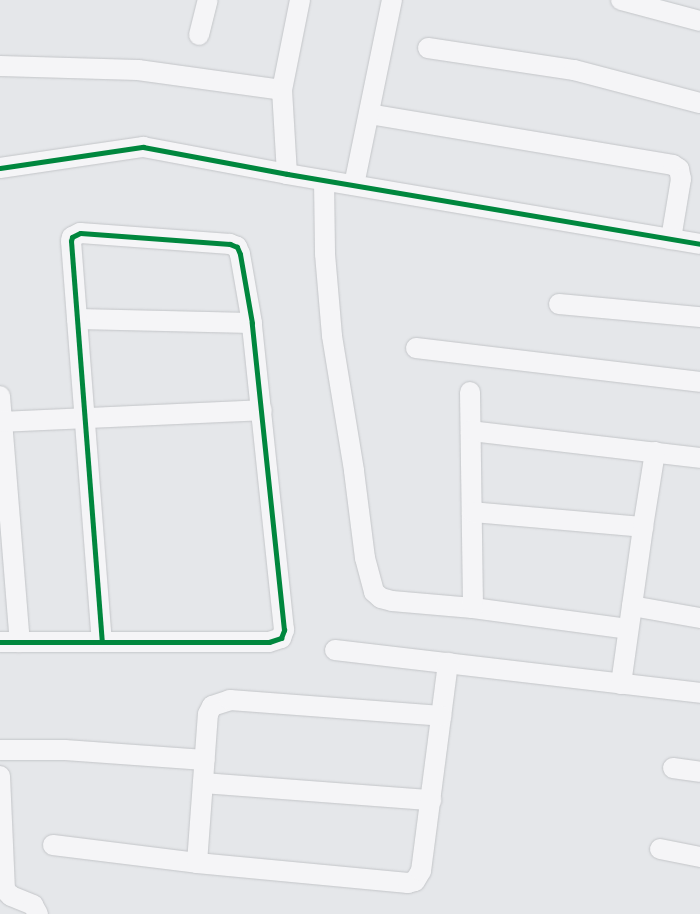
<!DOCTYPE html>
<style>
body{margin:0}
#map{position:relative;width:700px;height:914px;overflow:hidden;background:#e5e7ea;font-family:"PT Sans Narrow",sans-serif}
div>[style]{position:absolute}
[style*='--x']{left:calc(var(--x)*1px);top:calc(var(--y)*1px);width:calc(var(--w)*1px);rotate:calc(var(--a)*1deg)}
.roads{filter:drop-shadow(0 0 1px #c3c5c8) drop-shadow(0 0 1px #c3c5c8)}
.minor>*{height:20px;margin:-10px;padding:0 10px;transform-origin:10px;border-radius:10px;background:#f5f5f7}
.cycleway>*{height:5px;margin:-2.5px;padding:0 2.5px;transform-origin:2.5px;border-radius:2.5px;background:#00873e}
span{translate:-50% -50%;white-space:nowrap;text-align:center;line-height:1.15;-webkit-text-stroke:3px #f3f6f9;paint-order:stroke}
</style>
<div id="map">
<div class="roads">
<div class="minor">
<i style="--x:621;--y:0;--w:82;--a:14.9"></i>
<i style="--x:199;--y:35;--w:36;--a:-76"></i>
<i style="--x:428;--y:48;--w:148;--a:8.6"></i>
<i style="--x:574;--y:70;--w:130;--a:14.7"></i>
<i style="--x:0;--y:66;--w:138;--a:1.7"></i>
<i style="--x:138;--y:70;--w:145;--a:7.9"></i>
<i style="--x:369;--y:114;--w:308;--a:9.5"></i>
<i style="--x:673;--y:165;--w:7;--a:34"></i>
<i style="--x:679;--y:169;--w:10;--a:79"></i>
<i style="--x:681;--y:179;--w:61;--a:99.5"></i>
<i style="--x:0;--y:168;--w:145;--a:-8.4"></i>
<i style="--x:143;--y:147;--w:147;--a:10.6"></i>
<i style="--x:287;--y:174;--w:419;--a:9.6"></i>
<i style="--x:287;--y:174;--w:84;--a:-93.4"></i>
<i style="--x:282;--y:90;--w:92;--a:-78.7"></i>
<i style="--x:324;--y:180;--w:74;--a:89.2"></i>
<i style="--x:325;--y:254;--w:82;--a:85.1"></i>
<i style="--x:332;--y:336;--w:137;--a:80.7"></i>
<i style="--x:354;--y:471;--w:88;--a:82.8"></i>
<i style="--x:365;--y:558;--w:35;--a:75"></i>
<i style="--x:374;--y:592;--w:9;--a:41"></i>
<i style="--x:381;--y:598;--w:11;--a:15"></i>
<i style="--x:392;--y:601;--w:81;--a:4.9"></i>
<i style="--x:473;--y:608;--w:156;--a:7.7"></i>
<i style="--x:354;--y:185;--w:189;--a:-78.4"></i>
<i style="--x:559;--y:304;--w:142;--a:5.3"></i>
<i style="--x:77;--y:319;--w:175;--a:1.3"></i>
<i style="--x:416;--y:348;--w:286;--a:6.8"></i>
<i style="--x:470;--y:392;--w:216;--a:89.2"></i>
<i style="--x:0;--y:396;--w:247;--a:85.4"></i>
<i style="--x:0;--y:422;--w:262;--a:-2.6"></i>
<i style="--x:471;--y:431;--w:231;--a:6.7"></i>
<i style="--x:472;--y:512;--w:172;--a:5"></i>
<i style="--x:632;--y:606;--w:69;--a:10"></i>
<i style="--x:0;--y:642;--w:269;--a:0"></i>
<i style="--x:269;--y:642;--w:13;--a:-18"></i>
<i style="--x:281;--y:638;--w:9;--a:-69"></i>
<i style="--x:284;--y:630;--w:309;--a:-96"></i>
<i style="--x:252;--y:323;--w:70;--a:-99.9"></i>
<i style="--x:240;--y:254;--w:8;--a:-113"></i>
<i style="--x:237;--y:247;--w:8;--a:-157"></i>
<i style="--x:230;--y:244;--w:150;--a:-175.8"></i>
<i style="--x:80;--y:233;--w:9;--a:153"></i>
<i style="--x:72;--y:237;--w:4;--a:104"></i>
<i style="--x:71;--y:241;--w:401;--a:85.6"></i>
<i style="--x:335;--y:650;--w:368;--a:6.7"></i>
<i style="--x:621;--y:684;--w:159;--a:-82"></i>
<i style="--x:643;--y:527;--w:76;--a:-80.9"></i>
<i style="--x:0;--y:750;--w:65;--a:0"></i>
<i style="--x:65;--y:750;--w:140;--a:4.1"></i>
<i style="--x:673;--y:768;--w:27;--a:8"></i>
<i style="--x:0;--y:776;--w:114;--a:87.5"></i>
<i style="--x:5;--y:890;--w:8;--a:45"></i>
<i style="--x:11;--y:896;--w:24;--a:22"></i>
<i style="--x:33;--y:905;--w:10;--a:61"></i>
<i style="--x:203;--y:783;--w:229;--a:4.3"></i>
<i style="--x:53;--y:845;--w:145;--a:7.1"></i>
<i style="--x:197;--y:863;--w:212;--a:5.4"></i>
<i style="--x:408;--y:883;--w:7;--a:-16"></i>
<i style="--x:415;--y:881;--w:12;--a:-59"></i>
<i style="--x:421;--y:871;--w:210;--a:-82.6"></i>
<i style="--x:660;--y:849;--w:41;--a:11.3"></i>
<i style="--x:197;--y:863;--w:149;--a:-85.8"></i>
<i style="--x:208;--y:714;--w:9;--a:-63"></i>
<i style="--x:212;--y:706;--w:19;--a:-18"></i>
<i style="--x:230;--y:700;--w:212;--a:4.3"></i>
</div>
</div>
<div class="cycleway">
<i style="--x:0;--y:168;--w:145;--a:-8.4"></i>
<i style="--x:143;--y:147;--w:147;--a:10.6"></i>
<i style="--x:287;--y:174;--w:419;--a:9.6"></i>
<i style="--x:0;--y:642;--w:269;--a:0"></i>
<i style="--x:269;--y:642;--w:13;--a:-18"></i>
<i style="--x:281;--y:638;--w:9;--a:-69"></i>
<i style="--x:284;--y:630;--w:309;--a:-96"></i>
<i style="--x:252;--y:323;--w:70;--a:-99.9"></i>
<i style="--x:240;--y:254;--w:8;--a:-113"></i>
<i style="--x:237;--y:247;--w:8;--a:-157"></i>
<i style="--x:230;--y:244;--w:150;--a:-175.8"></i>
<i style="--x:80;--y:233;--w:9;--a:153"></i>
<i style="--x:72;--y:237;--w:4;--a:104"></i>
<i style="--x:71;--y:241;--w:401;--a:85.6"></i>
</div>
</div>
